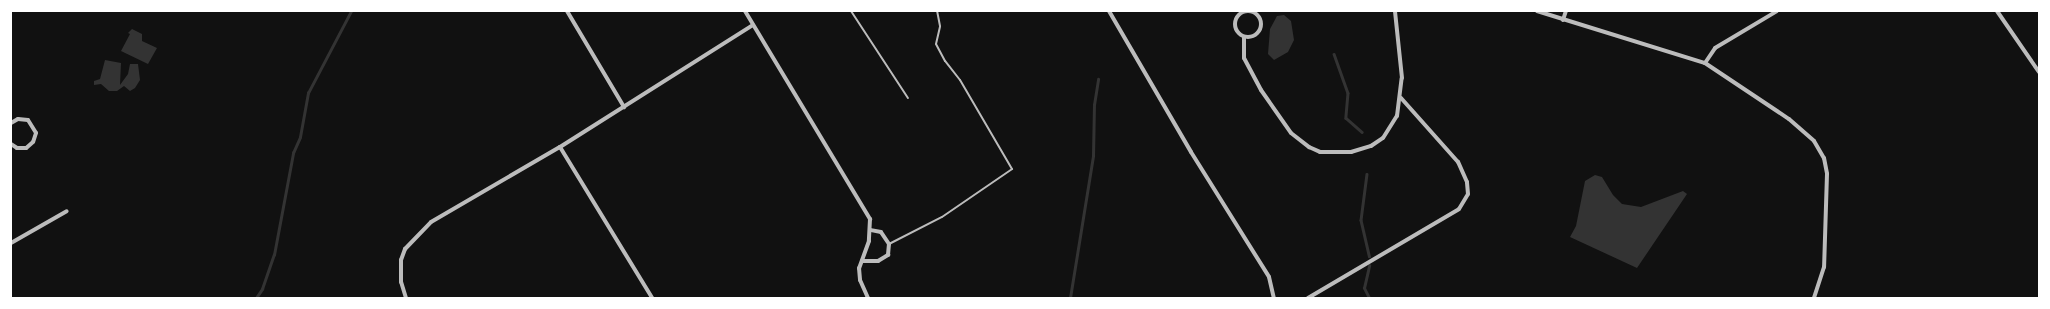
<!DOCTYPE html>
<style>
body{margin:0}
#map{position:relative;width:2050px;height:309px;overflow:hidden;background:#111;font-family:"Noto Sans",sans-serif}
div>[style]{position:absolute}
[style*='--x']{left:calc(var(--x)*1px);top:calc(var(--y)*1px);width:calc(var(--w)*1px);rotate:calc(var(--a)*1deg)}
.water>*{inset:0;background:#333}
.stream>*{height:2.5px;margin:-1.25px;padding:0 1.25px;transform-origin:1.25px;border-radius:1.25px;background:#333}
.service>*{height:2px;margin:-1px;padding:0 1px;transform-origin:1px;border-radius:1px;background:#bcbcbc}
.minor>*{height:4px;margin:-2px;padding:0 2px;transform-origin:2px;border-radius:2px;background:#bcbcbc}
.minor>.ring{margin:-2px;padding:0;box-sizing:content-box;background:none;border:4px solid #bcbcbc;border-radius:50%}
span{translate:-50% -50%;white-space:nowrap;text-align:center;line-height:1.15;-webkit-text-stroke:3px #fff;paint-order:stroke}
.frame{position:absolute;inset:0;border:12px solid #fff;pointer-events:none}
</style>
<div id="map">
<div class="water">
<i style="clip-path:polygon(1284px 15px,1291px 21px,1294px 40px,1288px 52px,1274px 60px,1268px 54px,1270px 29px,1277px 16px)"></i>
<i style="clip-path:polygon(132px 29px,142px 34px,142px 41px,157px 48px,148px 64px,121px 51px,130px 34px,128px 33px)"></i>
<i style="clip-path:polygon(105px 60px,121px 63px,120px 85px,128px 74px,130px 64px,138px 64px,140px 80px,135px 88px,130px 91px,124px 86px,117px 91px,109px 91px,101px 84px,94px 85px,94px 81px,100px 79px)"></i>
<i style="clip-path:polygon(1595px 175px,1602px 177px,1613px 195px,1622px 204px,1641px 207px,1683px 191px,1687px 194px,1637px 268px,1570px 237px,1576px 226px,1585px 181px)"></i>
</div>
<div class="stream">
<i style="--x:1334;--y:54;--w:41;--a:70.3"></i>
<i style="--x:1348;--y:93;--w:25;--a:95"></i>
<i style="--x:1346;--y:118;--w:21;--a:41"></i>
<i style="--x:1367;--y:174;--w:46;--a:97.4"></i>
<i style="--x:1361;--y:220;--w:37;--a:77"></i>
<i style="--x:256;--y:298;--w:11;--a:-56"></i>
<i style="--x:262;--y:289;--w:36;--a:-71"></i>
<i style="--x:274;--y:255;--w:104;--a:-79.4"></i>
<i style="--x:293;--y:153;--w:17;--a:-66"></i>
<i style="--x:300;--y:137;--w:45;--a:-79.7"></i>
<i style="--x:308;--y:93;--w:93;--a:-62.3"></i>
<i style="--x:1070;--y:298;--w:144;--a:-80.8"></i>
<i style="--x:1093;--y:156;--w:51;--a:-88.9"></i>
<i style="--x:1094;--y:105;--w:26;--a:-81"></i>
<i style="--x:1369;--y:298;--w:11;--a:-117"></i>
<i style="--x:1364;--y:288;--w:23;--a:-77"></i>
</div>
<div class="service">
<i style="--x:851;--y:11;--w:104;--a:56.8"></i>
<i style="--x:889;--y:244;--w:59;--a:-27"></i>
<i style="--x:942;--y:217;--w:85;--a:-34.4"></i>
<i style="--x:1012;--y:169;--w:103;--a:-120.3"></i>
<i style="--x:960;--y:80;--w:24;--a:-128"></i>
<i style="--x:945;--y:61;--w:19;--a:-118"></i>
<i style="--x:936;--y:44;--w:18;--a:-77"></i>
<i style="--x:940;--y:26;--w:15;--a:-101"></i>
</div>
<div class="minor">
<i class="ring" style="left:1235px;top:11px;width:22px;height:22px"></i>
<i style="--x:567;--y:11;--w:112;--a:59.3"></i>
<i style="--x:745;--y:11;--w:243;--a:59"></i>
<i style="--x:870;--y:219;--w:22;--a:93"></i>
<i style="--x:869;--y:241;--w:29;--a:110"></i>
<i style="--x:859;--y:268;--w:12;--a:85"></i>
<i style="--x:860;--y:280;--w:20;--a:66"></i>
<i style="--x:1109;--y:11;--w:163;--a:59.8"></i>
<i style="--x:1191;--y:152;--w:147;--a:58"></i>
<i style="--x:1269;--y:277;--w:22;--a:77"></i>
<i style="--x:1537;--y:11;--w:176;--a:17.2"></i>
<i style="--x:1705;--y:63;--w:101;--a:33.7"></i>
<i style="--x:1789;--y:119;--w:33;--a:41"></i>
<i style="--x:1814;--y:141;--w:20;--a:60"></i>
<i style="--x:1824;--y:158;--w:16;--a:79"></i>
<i style="--x:1827;--y:174;--w:93;--a:91.8"></i>
<i style="--x:1824;--y:267;--w:33;--a:108"></i>
<i style="--x:1997;--y:11;--w:74;--a:55.5"></i>
<i style="--x:1563;--y:20;--w:9;--a:-72"></i>
<i style="--x:1244;--y:37;--w:21;--a:90"></i>
<i style="--x:1244;--y:58;--w:36;--a:62"></i>
<i style="--x:1261;--y:90;--w:52;--a:55.1"></i>
<i style="--x:1291;--y:133;--w:23;--a:38"></i>
<i style="--x:1309;--y:147;--w:12;--a:24"></i>
<i style="--x:1320;--y:152;--w:31;--a:0"></i>
<i style="--x:1351;--y:152;--w:21;--a:-17"></i>
<i style="--x:1371;--y:146;--w:14;--a:-34"></i>
<i style="--x:1383;--y:138;--w:26;--a:-58"></i>
<i style="--x:1397;--y:116;--w:38;--a:-83"></i>
<i style="--x:1402;--y:78;--w:67;--a:-96"></i>
<i style="--x:1705;--y:63;--w:18;--a:-56"></i>
<i style="--x:1715;--y:48;--w:72;--a:-30.8"></i>
<i style="--x:11;--y:123;--w:8;--a:-30"></i>
<i style="--x:18;--y:119;--w:10;--a:6"></i>
<i style="--x:28;--y:120;--w:15;--a:58"></i>
<i style="--x:36;--y:133;--w:9;--a:108"></i>
<i style="--x:33;--y:142;--w:9;--a:139"></i>
<i style="--x:26;--y:148;--w:9;--a:180"></i>
<i style="--x:17;--y:148;--w:7;--a:-146"></i>
<i style="--x:560;--y:147;--w:177;--a:58.6"></i>
<i style="--x:11;--y:243;--w:64;--a:-29.7"></i>
<i style="--x:862;--y:261;--w:16;--a:0"></i>
<i style="--x:878;--y:261;--w:12;--a:-31"></i>
<i style="--x:888;--y:255;--w:11;--a:-85"></i>
<i style="--x:889;--y:244;--w:14;--a:-124"></i>
<i style="--x:881;--y:232;--w:10;--a:-169"></i>
<i style="--x:406;--y:298;--w:17;--a:-107"></i>
<i style="--x:401;--y:282;--w:22;--a:-90"></i>
<i style="--x:401;--y:260;--w:12;--a:-70"></i>
<i style="--x:405;--y:249;--w:37;--a:-46"></i>
<i style="--x:431;--y:222;--w:149;--a:-30.2"></i>
<i style="--x:560;--y:147;--w:228;--a:-32.3"></i>
<i style="--x:1308;--y:298;--w:175;--a:-30.5"></i>
<i style="--x:1459;--y:209;--w:17;--a:-59"></i>
<i style="--x:1468;--y:194;--w:12;--a:-95"></i>
<i style="--x:1467;--y:182;--w:22;--a:-114"></i>
<i style="--x:1458;--y:162;--w:86;--a:-131.7"></i>
</div>
<div class="frame"></div>
</div>
